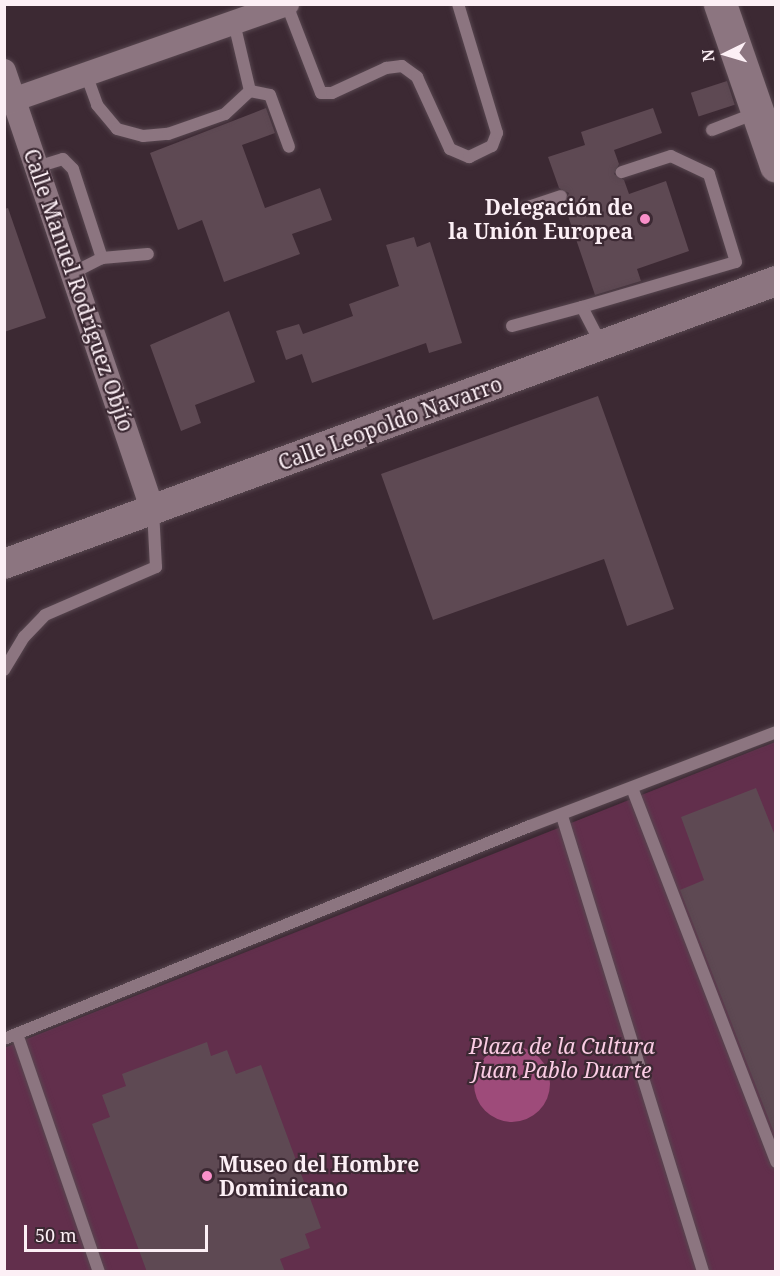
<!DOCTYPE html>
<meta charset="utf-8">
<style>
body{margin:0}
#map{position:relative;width:780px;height:1276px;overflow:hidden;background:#3c2933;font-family:"Noto Serif",serif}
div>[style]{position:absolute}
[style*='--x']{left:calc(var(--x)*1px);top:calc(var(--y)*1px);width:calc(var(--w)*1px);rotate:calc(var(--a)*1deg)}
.green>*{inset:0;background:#622f4c}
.water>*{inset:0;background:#9e4b7a}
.round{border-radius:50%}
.building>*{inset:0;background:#5e4953;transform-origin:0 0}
.roads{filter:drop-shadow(0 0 2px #57464f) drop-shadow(0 0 2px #57464f)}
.service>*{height:12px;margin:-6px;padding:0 6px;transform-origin:6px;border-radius:6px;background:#8c7580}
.minor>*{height:24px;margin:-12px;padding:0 12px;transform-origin:12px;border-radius:12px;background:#8c7580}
.tertiary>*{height:30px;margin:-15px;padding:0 15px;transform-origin:15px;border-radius:15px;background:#8c7580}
.secondary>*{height:33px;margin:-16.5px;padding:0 16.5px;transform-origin:16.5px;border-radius:16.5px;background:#8c7580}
.dots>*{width:16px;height:16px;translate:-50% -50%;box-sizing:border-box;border:3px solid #3c2933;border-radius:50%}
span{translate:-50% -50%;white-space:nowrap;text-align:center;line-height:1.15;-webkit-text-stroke:4.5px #3c2933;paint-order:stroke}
.poi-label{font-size:21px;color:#fceff5;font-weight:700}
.right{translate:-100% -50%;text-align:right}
.left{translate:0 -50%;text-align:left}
.street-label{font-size:21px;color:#fceff5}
.park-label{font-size:21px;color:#fbcce4;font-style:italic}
.frame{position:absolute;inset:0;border:6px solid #fceff5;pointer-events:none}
.north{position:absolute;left:696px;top:24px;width:60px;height:60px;-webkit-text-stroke:4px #3c2933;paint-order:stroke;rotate:265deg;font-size:16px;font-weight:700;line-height:24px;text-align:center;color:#fceff5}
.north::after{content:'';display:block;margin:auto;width:21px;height:27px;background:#fceff5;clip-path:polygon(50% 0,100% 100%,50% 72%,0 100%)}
.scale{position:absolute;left:24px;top:1225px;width:184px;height:27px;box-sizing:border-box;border:3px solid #fceff5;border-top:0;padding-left:8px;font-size:18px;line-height:21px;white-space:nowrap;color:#fceff5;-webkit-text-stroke:4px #3c2933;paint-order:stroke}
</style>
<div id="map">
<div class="green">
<i style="clip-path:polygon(775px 742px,775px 1271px,5px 1271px,4px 1048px)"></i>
</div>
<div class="water">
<i class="round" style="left:474px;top:1046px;width:76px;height:76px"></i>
</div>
<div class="building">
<i style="left:727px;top:81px;width:25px;height:38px;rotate:72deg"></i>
<i style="clip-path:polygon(266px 108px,275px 133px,242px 145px,265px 208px,320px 188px,332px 220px,292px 234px,300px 254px,224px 282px,202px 220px,178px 230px,150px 153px)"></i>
<i style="clip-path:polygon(653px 108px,662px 133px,614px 150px,619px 164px,614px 174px,624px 180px,629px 194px,666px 181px,689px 251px,637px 269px,641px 281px,595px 295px,564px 204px,569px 193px,559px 188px,548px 157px,585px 145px,581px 132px)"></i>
<i style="clip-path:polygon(8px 208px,46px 318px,4px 332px,4px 209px)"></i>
<i style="clip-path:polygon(414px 237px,417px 247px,430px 242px,462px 343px,429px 353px,426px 343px,312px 383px,302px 354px,286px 360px,276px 331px,299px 324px,303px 334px,353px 316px,349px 304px,399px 286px,386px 245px)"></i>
<i style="clip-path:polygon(229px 311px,255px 382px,195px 405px,201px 423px,181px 431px,150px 345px)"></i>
<i style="clip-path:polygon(598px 396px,674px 609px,627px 626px,604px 559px,433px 620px,381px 474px)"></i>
<i style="clip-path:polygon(756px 788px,776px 838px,776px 1138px,680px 890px,704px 880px,681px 817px)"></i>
<i style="clip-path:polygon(207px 1042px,211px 1056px,227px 1050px,236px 1074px,261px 1065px,321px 1228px,305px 1234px,310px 1248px,280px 1259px,285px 1272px,147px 1272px,92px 1124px,110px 1117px,102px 1095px,126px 1086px,122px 1074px)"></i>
</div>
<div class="roads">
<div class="service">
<i style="--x:287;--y:5;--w:94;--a:68.9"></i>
<i style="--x:321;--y:93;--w:11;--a:0"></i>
<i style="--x:332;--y:93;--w:60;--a:-24.8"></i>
<i style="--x:386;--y:68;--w:16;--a:-7"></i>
<i style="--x:402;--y:66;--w:19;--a:36"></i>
<i style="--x:417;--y:77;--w:79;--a:65.4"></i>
<i style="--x:450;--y:149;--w:21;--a:23"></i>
<i style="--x:469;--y:157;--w:25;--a:-26"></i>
<i style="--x:492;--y:146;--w:14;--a:-69"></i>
<i style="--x:497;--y:133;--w:135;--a:-106.8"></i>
<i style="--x:86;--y:74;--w:33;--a:70"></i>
<i style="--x:97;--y:105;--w:31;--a:50"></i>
<i style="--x:117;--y:129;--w:27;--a:15"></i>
<i style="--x:143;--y:136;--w:25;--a:-5"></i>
<i style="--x:168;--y:134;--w:60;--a:-19.3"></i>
<i style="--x:225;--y:114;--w:34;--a:-43"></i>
<i style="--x:250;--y:91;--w:70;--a:-103.2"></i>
<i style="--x:250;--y:91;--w:20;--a:11"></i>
<i style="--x:270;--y:95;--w:55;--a:69.9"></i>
<i style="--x:712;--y:130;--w:47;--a:-21.1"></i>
<i style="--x:37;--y:167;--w:27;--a:-17"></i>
<i style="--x:63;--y:159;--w:14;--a:45"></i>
<i style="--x:73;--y:169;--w:94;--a:72"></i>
<i style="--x:102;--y:258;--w:34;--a:153"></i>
<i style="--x:522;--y:209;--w:41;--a:-18.4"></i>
<i style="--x:102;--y:258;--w:46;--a:-5"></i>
<i style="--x:582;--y:307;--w:160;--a:-16.3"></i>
<i style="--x:736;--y:262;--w:92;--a:-107.1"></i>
<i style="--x:709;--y:174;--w:42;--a:-154.7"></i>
<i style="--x:671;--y:156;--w:52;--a:161.9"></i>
<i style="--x:512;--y:326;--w:73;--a:-15.2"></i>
<i style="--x:582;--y:307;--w:42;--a:62.8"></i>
<i style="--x:4;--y:670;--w:39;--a:-59"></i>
<i style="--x:24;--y:637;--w:30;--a:-46"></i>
<i style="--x:45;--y:615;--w:121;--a:-23.4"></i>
<i style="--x:156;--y:567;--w:57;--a:-93"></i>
<i style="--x:632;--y:788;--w:401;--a:68.9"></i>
<i style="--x:562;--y:816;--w:477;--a:72.8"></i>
<i style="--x:17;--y:1034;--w:252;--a:71"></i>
<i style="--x:4;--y:1039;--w:567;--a:-22.05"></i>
<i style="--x:530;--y:826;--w:263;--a:-20.9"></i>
</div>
<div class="minor">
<i style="--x:4;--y:71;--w:464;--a:71.3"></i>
<i style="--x:4;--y:103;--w:300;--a:-19.3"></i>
</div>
<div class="tertiary">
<i style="--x:4;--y:564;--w:822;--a:-20.13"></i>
</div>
<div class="secondary">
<i style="--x:720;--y:4;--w:171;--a:70.9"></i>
</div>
</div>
<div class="dots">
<i style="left:645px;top:219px;background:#f98fc9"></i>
<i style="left:207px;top:1176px;background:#f98fc9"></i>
</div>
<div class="poi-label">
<span class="right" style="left:633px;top:219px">Delegación de<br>la Unión Europea</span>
<span class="left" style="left:219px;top:1176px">Museo del Hombre<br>Dominicano</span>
</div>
<div class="street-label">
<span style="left:79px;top:290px;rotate:71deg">Calle Manuel Rodríguez Objío</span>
<span style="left:390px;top:423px;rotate:-20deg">Calle Leopoldo Navarro</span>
</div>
<div class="park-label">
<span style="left:562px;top:1058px">Plaza de la Cultura<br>Juan Pablo Duarte</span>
</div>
<div class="frame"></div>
<div class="north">N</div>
<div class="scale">50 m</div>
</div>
